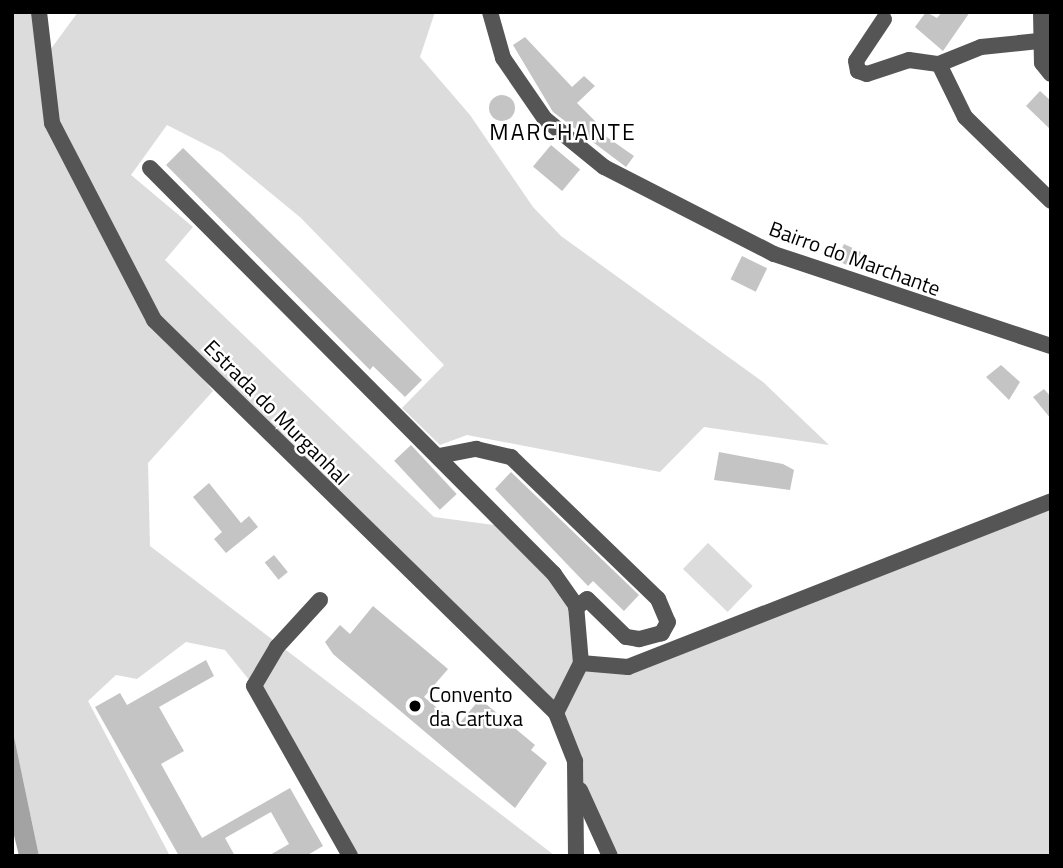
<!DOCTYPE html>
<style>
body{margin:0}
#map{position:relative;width:1063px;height:868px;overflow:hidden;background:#fff;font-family:"Titillium Web",sans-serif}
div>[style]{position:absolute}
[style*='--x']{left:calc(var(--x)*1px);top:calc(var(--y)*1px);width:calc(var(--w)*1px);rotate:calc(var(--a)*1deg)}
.green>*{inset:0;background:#dcdcdc;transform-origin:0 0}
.water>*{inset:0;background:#a3a3a3}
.building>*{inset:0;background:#c4c4c4;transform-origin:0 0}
.round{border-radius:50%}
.minor>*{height:16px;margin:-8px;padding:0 8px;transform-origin:8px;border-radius:8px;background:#555}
.dots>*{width:19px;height:19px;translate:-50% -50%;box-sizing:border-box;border:4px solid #fff;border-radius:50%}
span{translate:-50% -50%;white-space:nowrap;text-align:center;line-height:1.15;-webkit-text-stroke:5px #fff;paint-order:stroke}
.street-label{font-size:21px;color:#000}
.poi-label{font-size:21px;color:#000}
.left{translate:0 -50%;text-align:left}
.neighbourhood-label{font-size:23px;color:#000;letter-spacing:2px}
.frame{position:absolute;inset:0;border:14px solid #000;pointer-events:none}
</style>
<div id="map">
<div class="green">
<i style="clip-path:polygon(12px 12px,39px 12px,42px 61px,78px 12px,435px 12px,420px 57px,470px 115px,533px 207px,561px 236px,763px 382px,829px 445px,704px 427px,660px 472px,467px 435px,440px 445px,402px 408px,444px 365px,301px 218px,222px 153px,167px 125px,131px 175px,193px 227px,165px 260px,434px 517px,509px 527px,576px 605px,581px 663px,628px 667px,1051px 501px,1051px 856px,610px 856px,556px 713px,161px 328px,213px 391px,148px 463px,150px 546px,554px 855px,350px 856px,254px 686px,225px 650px,186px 642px,137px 679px,116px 675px,88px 701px,170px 856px,39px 856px,12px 727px)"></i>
<i style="left:708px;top:543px;width:62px;height:36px;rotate:44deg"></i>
</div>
<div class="water">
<i style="clip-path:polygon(12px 727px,39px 856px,19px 856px,12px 827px)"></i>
</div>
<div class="building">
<i style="clip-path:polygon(926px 12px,937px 18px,942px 12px,970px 12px,943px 51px,915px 27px)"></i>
<i style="clip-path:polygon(525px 37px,572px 87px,584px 76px,595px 86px,577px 103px,598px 124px,594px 128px,634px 156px,626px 167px,553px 112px,513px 45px)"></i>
<i style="clip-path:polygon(1040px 91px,1051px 101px,1051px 130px,1026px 106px)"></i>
<i class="round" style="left:489px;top:95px;width:26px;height:26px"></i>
<i style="left:551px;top:145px;width:38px;height:28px;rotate:40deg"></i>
<i style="clip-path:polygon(183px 148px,422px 380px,405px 397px,373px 366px,370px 370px,166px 165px)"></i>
<i style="left:844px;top:244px;width:19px;height:18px;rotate:25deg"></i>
<i style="left:742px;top:256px;width:28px;height:26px;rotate:26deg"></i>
<i style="clip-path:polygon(1001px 365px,1020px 382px,1009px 400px,986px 377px)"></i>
<i style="clip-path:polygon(1044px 389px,1051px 397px,1051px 419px,1033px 397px)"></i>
<i style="left:411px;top:445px;width:67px;height:23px;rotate:47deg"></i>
<i style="clip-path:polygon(719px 452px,783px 464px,794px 470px,790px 490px,714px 480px)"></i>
<i style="clip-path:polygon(511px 472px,639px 595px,624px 611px,593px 581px,588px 586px,495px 489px)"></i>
<i style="clip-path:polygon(209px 483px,241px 523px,249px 516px,258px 527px,226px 553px,214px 539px,222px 532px,193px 497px)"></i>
<i style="left:274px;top:555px;width:22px;height:12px;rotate:51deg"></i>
<i style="clip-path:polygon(373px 606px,448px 669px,424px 697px,458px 725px,480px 699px,535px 745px,531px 750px,547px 763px,515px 808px,333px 654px,325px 642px,340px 625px,350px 634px)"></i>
<i style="clip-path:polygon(206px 660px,214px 676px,159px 707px,184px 751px,161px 764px,202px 838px,290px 788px,323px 846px,306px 856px,268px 856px,289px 844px,271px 812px,225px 838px,235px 856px,179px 856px,95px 707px,120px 693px,127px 705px)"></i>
</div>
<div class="minor">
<i style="--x:39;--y:12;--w:112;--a:83.3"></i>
<i style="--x:52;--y:123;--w:222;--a:62.6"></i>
<i style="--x:154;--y:320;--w:562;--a:44.35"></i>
<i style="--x:556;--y:713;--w:52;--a:68.4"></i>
<i style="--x:575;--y:761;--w:95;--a:89.4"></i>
<i style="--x:490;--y:12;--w:48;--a:74.2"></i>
<i style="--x:503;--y:58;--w:74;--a:55.5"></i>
<i style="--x:545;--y:119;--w:76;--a:39.1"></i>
<i style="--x:604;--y:167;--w:191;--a:27.1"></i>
<i style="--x:774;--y:254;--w:292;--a:18.4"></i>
<i style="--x:1041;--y:12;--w:51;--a:88.9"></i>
<i style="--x:1042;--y:63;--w:14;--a:51"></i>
<i style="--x:884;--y:19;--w:50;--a:123.7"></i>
<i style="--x:856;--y:61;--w:10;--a:79"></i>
<i style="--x:858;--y:71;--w:9;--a:18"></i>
<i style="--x:867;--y:74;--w:44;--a:-18.4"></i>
<i style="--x:909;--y:60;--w:30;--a:8"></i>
<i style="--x:939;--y:64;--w:45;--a:-22"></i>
<i style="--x:981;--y:47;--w:58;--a:-5.9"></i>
<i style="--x:939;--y:64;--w:59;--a:63.9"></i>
<i style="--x:965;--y:117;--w:120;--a:44.3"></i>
<i style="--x:150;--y:168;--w:573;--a:45.14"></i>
<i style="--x:554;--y:574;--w:38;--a:55"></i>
<i style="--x:576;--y:605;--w:58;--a:85.1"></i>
<i style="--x:581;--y:663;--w:56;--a:116.6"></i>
<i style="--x:439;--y:456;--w:38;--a:-11"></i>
<i style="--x:476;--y:449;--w:36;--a:13"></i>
<i style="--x:511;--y:457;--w:204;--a:44"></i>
<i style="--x:658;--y:599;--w:25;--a:67"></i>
<i style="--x:668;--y:622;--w:13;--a:119"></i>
<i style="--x:662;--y:633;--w:24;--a:165"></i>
<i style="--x:639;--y:639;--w:13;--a:-171"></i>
<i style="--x:626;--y:637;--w:54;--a:-135.7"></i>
<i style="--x:587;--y:599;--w:14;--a:141"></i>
<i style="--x:320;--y:600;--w:64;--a:132.5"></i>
<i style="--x:277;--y:647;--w:45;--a:120.5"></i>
<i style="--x:254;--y:686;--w:195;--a:60.5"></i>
<i style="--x:581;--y:663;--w:47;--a:4.9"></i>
<i style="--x:628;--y:667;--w:454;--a:-21.4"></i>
<i style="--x:580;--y:790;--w:72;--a:65.6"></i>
</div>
<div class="dots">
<i style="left:415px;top:706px;background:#000"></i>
</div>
<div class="street-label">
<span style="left:855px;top:258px;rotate:20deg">Bairro do Marchante</span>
<span style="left:277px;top:412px;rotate:45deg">Estrada do Murganhal</span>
</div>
<div class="poi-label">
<span class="left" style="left:429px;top:706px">Convento<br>da Cartuxa</span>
</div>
<div class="neighbourhood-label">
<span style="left:563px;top:132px">MARCHANTE</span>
</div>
<div class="frame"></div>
</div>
